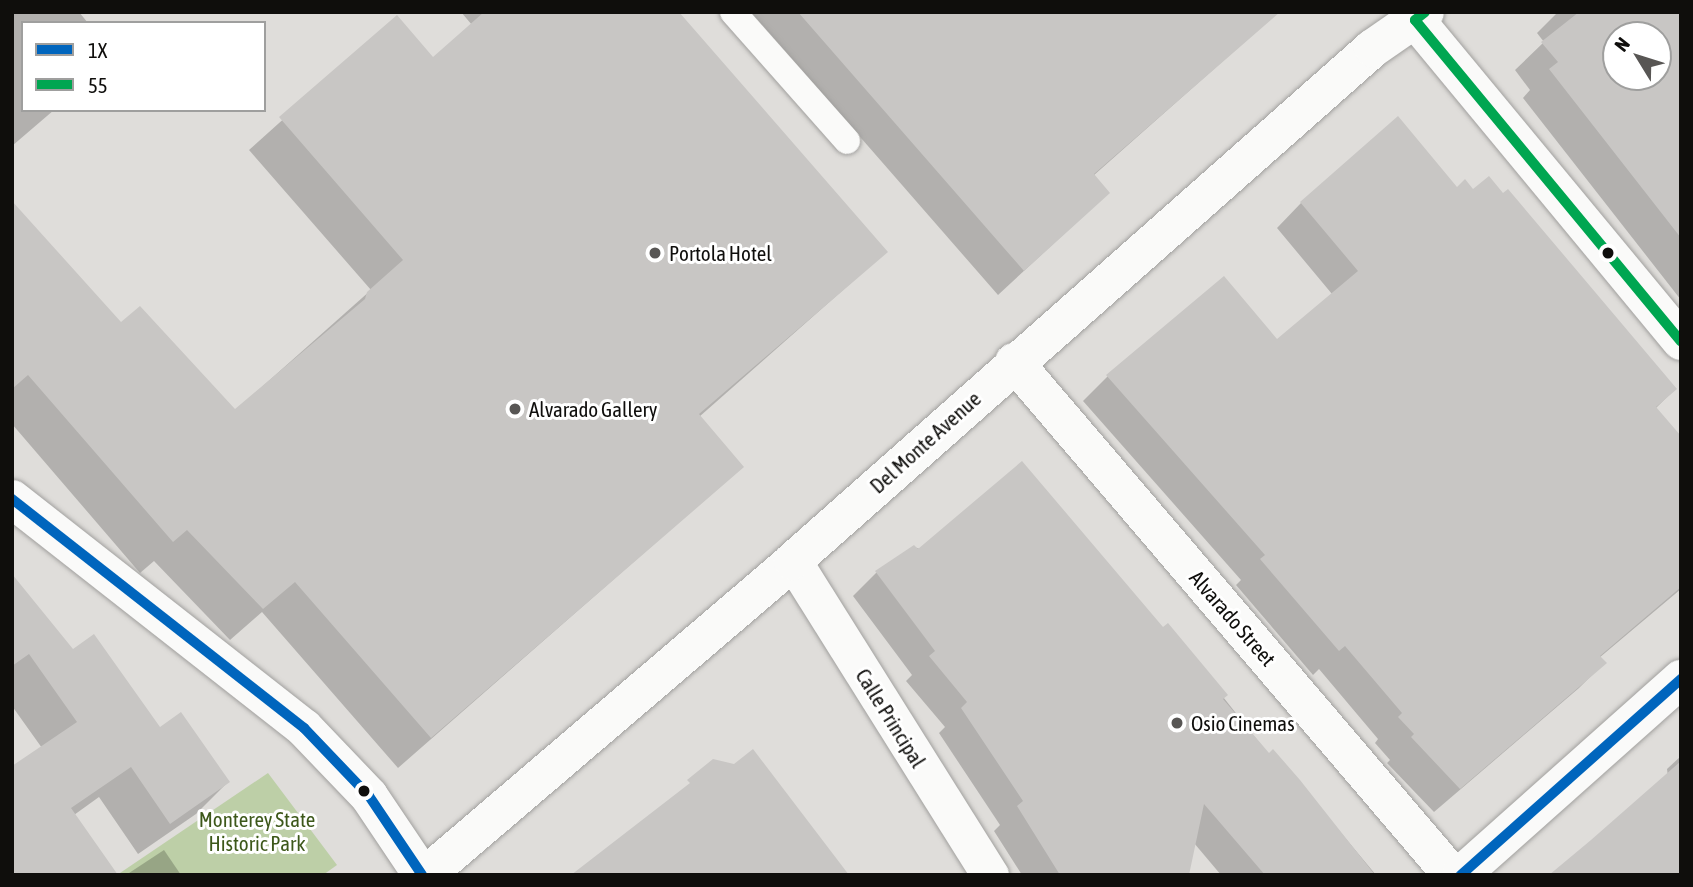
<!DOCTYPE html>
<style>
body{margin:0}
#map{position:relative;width:1693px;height:887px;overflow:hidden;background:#dfddda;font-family:"Asap Condensed",sans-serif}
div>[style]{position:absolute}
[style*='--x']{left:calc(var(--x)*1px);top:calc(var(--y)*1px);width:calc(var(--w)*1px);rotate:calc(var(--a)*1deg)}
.green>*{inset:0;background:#bdcfa7}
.shadow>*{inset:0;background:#0003}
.building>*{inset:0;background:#c8c6c4}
.roads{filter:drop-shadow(0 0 2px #a1a09e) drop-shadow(0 0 2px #a1a09e)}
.pedestrian>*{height:26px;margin:-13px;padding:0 13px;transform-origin:13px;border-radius:13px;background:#fafaf9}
.minor>*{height:37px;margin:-18.5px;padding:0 18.5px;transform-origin:18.5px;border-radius:18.5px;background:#fafaf9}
.tertiary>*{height:38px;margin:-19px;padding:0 19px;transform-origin:19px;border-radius:19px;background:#fafaf9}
.secondary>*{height:38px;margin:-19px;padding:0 19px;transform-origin:19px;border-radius:19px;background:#fafaf9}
.bus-1>*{height:10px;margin:-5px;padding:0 5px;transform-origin:5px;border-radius:5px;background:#0065bd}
.bus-2>*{height:10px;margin:-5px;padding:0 5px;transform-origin:5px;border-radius:5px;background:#00a651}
.dots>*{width:19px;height:19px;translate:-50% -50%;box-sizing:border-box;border:4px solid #fff;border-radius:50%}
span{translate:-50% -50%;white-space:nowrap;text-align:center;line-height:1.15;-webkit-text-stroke:6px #fff;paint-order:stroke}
.poi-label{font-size:21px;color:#0f0e0c}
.left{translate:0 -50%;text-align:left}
.street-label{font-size:21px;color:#0f0e0c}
.park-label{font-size:21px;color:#3d581a}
.frame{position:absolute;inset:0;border:14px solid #0f0e0c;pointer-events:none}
.legend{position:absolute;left:21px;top:21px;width:245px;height:91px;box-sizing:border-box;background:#fff;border:2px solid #9f9f9e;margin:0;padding:9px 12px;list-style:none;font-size:21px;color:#0f0e0c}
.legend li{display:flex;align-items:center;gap:14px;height:35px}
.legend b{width:35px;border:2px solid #9f9f9e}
.north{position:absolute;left:1602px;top:21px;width:70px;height:70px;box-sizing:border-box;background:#fff;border:2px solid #9f9f9e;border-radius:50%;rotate:308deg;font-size:19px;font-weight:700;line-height:28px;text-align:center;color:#0f0e0c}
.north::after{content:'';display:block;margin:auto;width:24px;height:32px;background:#585654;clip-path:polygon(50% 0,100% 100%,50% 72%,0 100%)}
</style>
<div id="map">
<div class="green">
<i style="clip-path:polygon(268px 773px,337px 865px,323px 875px,117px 875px)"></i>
</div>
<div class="shadow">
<i style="clip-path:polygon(12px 12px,79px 12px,88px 23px,23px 23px,23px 110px,54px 110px,12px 146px)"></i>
<i style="clip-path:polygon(461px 12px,677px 12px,886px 252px,699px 417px,742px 467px,398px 768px,262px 612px,230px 640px,154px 561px,140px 573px,12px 424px,12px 204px,121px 324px,235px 411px,371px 290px,249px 150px,396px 18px,432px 59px,472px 25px)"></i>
<i style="clip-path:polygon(751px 12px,1276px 12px,1277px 13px,1093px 176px,1108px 193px,998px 295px)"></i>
<i style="clip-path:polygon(evenodd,1558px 12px,1681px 12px,1681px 300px,1523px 98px,1530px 90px,1515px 70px,1544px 42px,1537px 33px,1558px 12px,1616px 35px,1658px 35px,1658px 77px,1616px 77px,1616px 35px)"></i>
<i style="clip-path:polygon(1456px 189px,1675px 389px,1655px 409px,1681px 439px,1681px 589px,1599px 658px,1604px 663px,1579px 688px,1434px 812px,1387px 763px,1390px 760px,1375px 743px,1378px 739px,1319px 669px,1313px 675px,1236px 585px,1241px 580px,1083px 401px,1108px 376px,1277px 342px,1332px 294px,1277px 228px,1301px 203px)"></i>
<i style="clip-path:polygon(914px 547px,1162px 630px,1167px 626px,1269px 755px,1273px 751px,1376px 875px,1221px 875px,1194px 843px,1187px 875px,1022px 875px,994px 831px,1000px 825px,939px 733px,945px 727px,906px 681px,912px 675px,853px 596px,876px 573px)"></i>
<i style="clip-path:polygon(12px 586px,73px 651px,159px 730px,228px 782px,196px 814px,138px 854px,99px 797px,74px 815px,42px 748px,12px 706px)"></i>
<i style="clip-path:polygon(1681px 756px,1681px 875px,1667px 769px)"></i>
<i style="clip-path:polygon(164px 850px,181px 875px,126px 875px)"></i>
</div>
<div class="building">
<i style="clip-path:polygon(484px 12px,679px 12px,888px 252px,699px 414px,744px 467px,431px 738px,295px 582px,263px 609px,187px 530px,173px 542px,28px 375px,12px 389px,12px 201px,121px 322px,140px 306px,235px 409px,365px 299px,367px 292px,403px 260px,279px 117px,397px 15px,433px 57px)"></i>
<i style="clip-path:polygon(798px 12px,1280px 12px,1094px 174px,1110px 193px,1024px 271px)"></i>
<i style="clip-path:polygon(evenodd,1579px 12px,1681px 12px,1681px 238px,1549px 69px,1558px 62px,1541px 42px,1579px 12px,1616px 35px,1658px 35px,1658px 77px,1616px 77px,1616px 35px)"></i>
<i style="clip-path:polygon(1398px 116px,1457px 187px,1465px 179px,1473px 189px,1489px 176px,1503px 193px,1508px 189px,1677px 389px,1656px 407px,1681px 436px,1681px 587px,1600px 656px,1607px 663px,1460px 789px,1411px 737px,1414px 734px,1398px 717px,1402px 713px,1345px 646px,1339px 651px,1260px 559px,1265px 555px,1106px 375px,1224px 276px,1277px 339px,1358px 271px,1300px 202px)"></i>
<i style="clip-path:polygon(1022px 461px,1163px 627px,1168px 623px,1228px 695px,1223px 699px,1269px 753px,1273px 749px,1300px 780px,1375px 875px,1265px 875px,1204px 804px,1189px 875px,1060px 875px,1017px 806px,1023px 801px,961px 708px,967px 702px,929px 656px,935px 651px,875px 571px,914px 545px,918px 549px)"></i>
<i style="clip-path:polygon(12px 574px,73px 649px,94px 634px,160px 727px,181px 712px,230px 782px,170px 824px,131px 767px,71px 808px,118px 875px,12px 875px,12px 766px,77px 722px,29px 654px,12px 666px)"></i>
<i style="clip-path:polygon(753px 749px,849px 875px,571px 875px,690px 783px,687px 780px,713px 759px,734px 764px)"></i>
<i style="clip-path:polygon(1681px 761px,1681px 875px,1549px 875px,1591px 840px)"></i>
</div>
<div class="roads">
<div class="pedestrian">
<i style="--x:733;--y:12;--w:172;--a:48.5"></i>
</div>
<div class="minor">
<i style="--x:793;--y:561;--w:371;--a:57.9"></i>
</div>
<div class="tertiary">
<i style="--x:1014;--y:362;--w:675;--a:49.51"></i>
</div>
<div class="secondary">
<i style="--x:1409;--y:12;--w:427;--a:50.4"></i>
<i style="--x:12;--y:499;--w:371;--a:38.1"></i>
<i style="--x:304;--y:728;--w:94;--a:46.3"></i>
<i style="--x:369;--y:796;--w:95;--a:56.1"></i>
<i style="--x:426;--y:875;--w:483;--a:-40.5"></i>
<i style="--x:793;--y:561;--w:774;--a:-41.49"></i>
<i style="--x:1373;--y:48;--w:63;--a:-34.7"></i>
<i style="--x:1461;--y:875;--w:295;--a:-41.7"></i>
</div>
</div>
<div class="bus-1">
<i style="--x:12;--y:499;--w:371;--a:38.1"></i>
<i style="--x:304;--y:728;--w:94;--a:46.3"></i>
<i style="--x:369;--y:796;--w:95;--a:56.1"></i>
<i style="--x:1461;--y:875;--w:295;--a:-41.7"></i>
</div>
<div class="bus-2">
<i style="--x:1425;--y:12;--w:13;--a:141"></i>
<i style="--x:1415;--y:20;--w:417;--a:50.4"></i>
</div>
<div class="dots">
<i style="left:655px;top:253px;background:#585654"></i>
<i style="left:1608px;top:253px;background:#0f0e0c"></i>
<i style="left:515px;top:409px;background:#585654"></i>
<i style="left:1177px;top:723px;background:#585654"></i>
<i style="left:364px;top:791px;background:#0f0e0c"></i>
</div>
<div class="poi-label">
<span class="left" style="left:669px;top:253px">Portola Hotel</span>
<span class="left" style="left:529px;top:409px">Alvarado Gallery</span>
<span class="left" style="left:1191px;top:723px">Osio Cinemas</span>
</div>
<div class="street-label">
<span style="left:925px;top:442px;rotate:-42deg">Del Monte Avenue</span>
<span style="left:1233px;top:618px;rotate:49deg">Alvarado Street</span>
<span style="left:891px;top:718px;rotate:58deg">Calle Principal</span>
</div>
<div class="park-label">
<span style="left:257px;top:831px">Monterey State<br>Historic Park</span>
</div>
<div class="frame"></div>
<ul class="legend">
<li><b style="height:9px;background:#0065bd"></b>1X</li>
<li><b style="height:9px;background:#00a651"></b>55</li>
</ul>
<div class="north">N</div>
</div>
